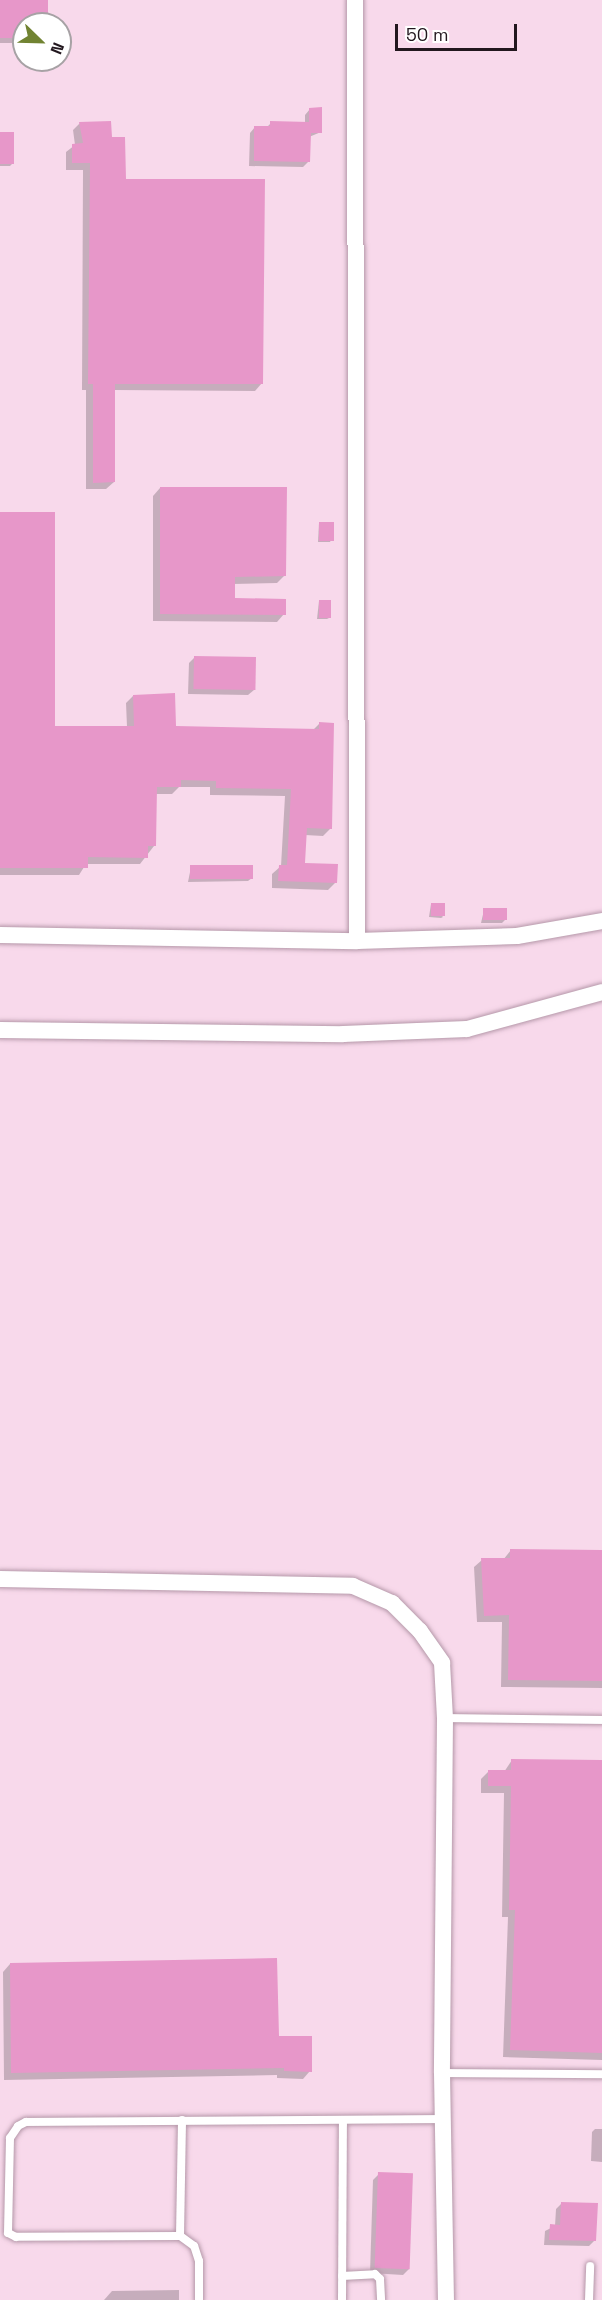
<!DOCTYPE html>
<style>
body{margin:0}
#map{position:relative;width:602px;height:2300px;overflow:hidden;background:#f8d9eb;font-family:"Space Grotesk",sans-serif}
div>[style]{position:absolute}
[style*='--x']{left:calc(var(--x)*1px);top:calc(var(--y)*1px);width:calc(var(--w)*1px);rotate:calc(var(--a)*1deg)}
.shadow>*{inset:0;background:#0003}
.building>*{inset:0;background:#e797c9;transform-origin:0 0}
.roads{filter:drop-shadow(0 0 2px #b598a9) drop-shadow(0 0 2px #b598a9)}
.service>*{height:8px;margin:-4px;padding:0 4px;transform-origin:4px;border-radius:4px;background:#fff}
.minor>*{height:16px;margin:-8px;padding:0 8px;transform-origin:8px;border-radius:8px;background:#fff}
span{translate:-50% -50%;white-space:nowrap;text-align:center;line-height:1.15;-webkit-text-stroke:6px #fff;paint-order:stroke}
.north{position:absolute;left:12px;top:12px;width:60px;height:60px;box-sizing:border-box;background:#fff;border:2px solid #a7a2a5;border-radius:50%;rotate:113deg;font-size:16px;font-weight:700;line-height:24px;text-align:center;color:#22171e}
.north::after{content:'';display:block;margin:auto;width:21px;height:27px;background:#718332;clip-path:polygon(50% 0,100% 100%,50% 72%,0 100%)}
.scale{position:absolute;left:395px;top:24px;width:122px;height:27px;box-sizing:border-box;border:3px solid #22171e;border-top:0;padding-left:8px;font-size:18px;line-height:21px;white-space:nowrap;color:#22171e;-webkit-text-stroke:4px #fff;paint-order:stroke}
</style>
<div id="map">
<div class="shadow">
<i style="clip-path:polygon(0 0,46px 0,46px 24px,24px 24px,24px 43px,0 43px)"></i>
<i style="clip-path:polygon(310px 109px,321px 132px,309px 137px,309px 161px,303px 167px,249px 166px,250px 133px,255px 127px,266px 128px,271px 123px,305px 124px,305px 115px)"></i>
<i style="clip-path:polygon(80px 123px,110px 139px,124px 181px,262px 383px,255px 391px,113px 390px,114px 482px,106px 489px,86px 489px,86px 390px,82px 390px,83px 170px,66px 170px,66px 152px,75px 145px,73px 130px)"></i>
<i style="clip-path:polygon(0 134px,14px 162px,10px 166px,0 166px)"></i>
<i style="clip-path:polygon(160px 488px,285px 575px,277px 583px,233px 584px,233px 599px,284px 614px,277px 622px,153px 621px,153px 496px)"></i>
<i style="clip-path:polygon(0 512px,54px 727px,127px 727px,126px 703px,133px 696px,175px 728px,313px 730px,319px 724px,331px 828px,323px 836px,305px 835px,303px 864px,336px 882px,328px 890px,272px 888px,272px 874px,281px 866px,285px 796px,210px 795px,210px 787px,179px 787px,172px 794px,155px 794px,154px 846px,140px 864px,86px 864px,79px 875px,0 875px)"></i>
<i style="clip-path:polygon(319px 523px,331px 540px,330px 542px,318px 542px)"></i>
<i style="clip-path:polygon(319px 601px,329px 618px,327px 619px,317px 619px)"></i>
<i style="clip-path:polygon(194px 658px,254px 690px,248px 695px,188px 694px,189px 663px)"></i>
<i style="clip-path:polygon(191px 867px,252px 878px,248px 881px,188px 882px)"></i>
<i style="clip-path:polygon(431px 904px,443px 917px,441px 918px,429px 917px)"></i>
<i style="clip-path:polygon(484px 910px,506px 919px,502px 923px,481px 923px)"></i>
<i style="clip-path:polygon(511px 1550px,602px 1551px,602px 1688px,501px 1687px,502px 1622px,477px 1622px,474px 1567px,482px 1560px,503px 1560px)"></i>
<i style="clip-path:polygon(512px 1760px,602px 1761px,602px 2060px,503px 2057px,508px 1917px,502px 1917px,504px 1793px,481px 1793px,481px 1779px,489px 1771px,504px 1772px)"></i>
<i style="clip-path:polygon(10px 1964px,277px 2037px,310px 2071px,303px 2079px,277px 2078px,277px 2075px,4px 2080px,3px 1972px)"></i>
<i style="clip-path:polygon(595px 2129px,602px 2129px,602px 2162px,591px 2161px,592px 2132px)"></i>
<i style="clip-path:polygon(379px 2174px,409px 2269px,403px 2275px,370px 2273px,373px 2180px)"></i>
<i style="clip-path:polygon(562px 2203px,595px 2240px,589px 2246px,544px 2245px,545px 2231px,555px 2226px,556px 2209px)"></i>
<i style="clip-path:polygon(179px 2290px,179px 2300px,104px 2300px,112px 2291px)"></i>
</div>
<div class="building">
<i style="clip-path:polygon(0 0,48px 0,48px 24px,24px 24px,24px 38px,0 38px)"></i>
<i style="clip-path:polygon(322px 107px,322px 133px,311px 133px,310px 162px,254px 161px,254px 126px,270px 126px,270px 121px,309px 122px,309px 108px)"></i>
<i style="clip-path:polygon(111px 121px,112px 137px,125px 137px,126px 179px,265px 179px,263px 384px,115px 384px,115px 482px,93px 483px,93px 384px,88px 384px,90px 163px,72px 163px,72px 144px,83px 143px,79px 122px)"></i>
<i style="left:0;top:132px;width:14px;height:32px"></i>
<i style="clip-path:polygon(160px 487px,287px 487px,286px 576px,235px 577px,235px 598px,286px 599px,286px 615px,160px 614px)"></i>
<i style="clip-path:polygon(0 512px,55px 512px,55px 726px,134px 726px,133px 695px,175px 693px,176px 726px,319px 729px,319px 722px,334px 723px,332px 829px,307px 828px,305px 863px,338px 864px,337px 883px,278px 881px,279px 865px,287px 865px,291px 789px,216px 788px,216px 781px,181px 780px,181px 787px,157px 787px,156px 846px,148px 846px,148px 858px,88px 857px,88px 868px,0 868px)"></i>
<i style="left:319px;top:522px;width:15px;height:19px"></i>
<i style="left:319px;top:600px;width:12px;height:18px"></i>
<i style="left:194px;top:656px;width:62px;height:33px;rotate:1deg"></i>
<i style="left:190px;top:865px;width:63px;height:14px"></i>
<i style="left:431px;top:903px;width:14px;height:13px"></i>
<i style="left:483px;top:908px;width:24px;height:12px"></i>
<i style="clip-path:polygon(510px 1549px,602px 1550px,602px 1681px,508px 1680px,509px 1615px,484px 1616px,481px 1558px,510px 1558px)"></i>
<i style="clip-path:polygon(511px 1759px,602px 1760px,602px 2053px,510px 2050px,515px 1910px,509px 1910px,511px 1786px,488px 1786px,488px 1770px,511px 1770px)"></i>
<i style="clip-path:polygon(277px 1958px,279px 2036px,312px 2036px,312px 2072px,284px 2071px,284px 2068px,11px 2073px,10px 1963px)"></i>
<i style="left:378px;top:2172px;width:35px;height:96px;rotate:2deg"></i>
<i style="clip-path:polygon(561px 2202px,598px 2203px,596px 2241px,549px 2240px,550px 2224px,560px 2225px)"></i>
</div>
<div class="roads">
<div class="service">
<i style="--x:445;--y:1718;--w:157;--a:0.7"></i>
<i style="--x:442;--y:2073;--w:160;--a:0.4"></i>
<i style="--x:180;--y:2236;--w:116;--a:-89"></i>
<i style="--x:342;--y:2276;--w:33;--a:-3"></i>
<i style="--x:375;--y:2274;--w:7;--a:45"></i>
<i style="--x:380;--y:2279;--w:21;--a:87"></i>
<i style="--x:199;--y:2300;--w:39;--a:-90"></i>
<i style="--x:199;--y:2261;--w:16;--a:-108"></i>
<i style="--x:194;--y:2246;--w:17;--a:-144"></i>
<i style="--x:180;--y:2236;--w:164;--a:179.7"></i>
<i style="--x:16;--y:2237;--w:9;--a:-153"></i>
<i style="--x:8;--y:2233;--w:95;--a:-88.8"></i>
<i style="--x:10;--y:2138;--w:14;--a:-56"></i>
<i style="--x:18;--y:2126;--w:9;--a:-27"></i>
<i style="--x:26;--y:2122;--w:417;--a:-0.4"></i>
<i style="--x:342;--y:2300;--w:180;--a:-89.7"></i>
<i style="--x:589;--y:2300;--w:34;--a:-88"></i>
</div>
<div class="minor">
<i style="--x:355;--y:0;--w:941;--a:89.88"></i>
<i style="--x:0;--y:935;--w:357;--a:1"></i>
<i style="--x:357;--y:941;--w:160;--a:-1.8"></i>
<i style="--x:517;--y:936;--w:86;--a:-10"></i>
<i style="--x:0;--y:1030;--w:343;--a:0.7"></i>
<i style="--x:343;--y:1034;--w:124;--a:-2.3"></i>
<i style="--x:467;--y:1029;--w:140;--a:-15.3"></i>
<i style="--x:0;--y:1579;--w:353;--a:1.1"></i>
<i style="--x:353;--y:1586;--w:43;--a:23.6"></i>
<i style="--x:392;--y:1603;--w:40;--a:45"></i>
<i style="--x:420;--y:1631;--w:39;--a:55"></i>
<i style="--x:442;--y:1663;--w:55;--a:86.9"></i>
<i style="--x:445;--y:1718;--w:355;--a:90.5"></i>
<i style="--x:442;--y:2073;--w:227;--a:89"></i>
</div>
</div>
<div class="north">N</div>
<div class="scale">50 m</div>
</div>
